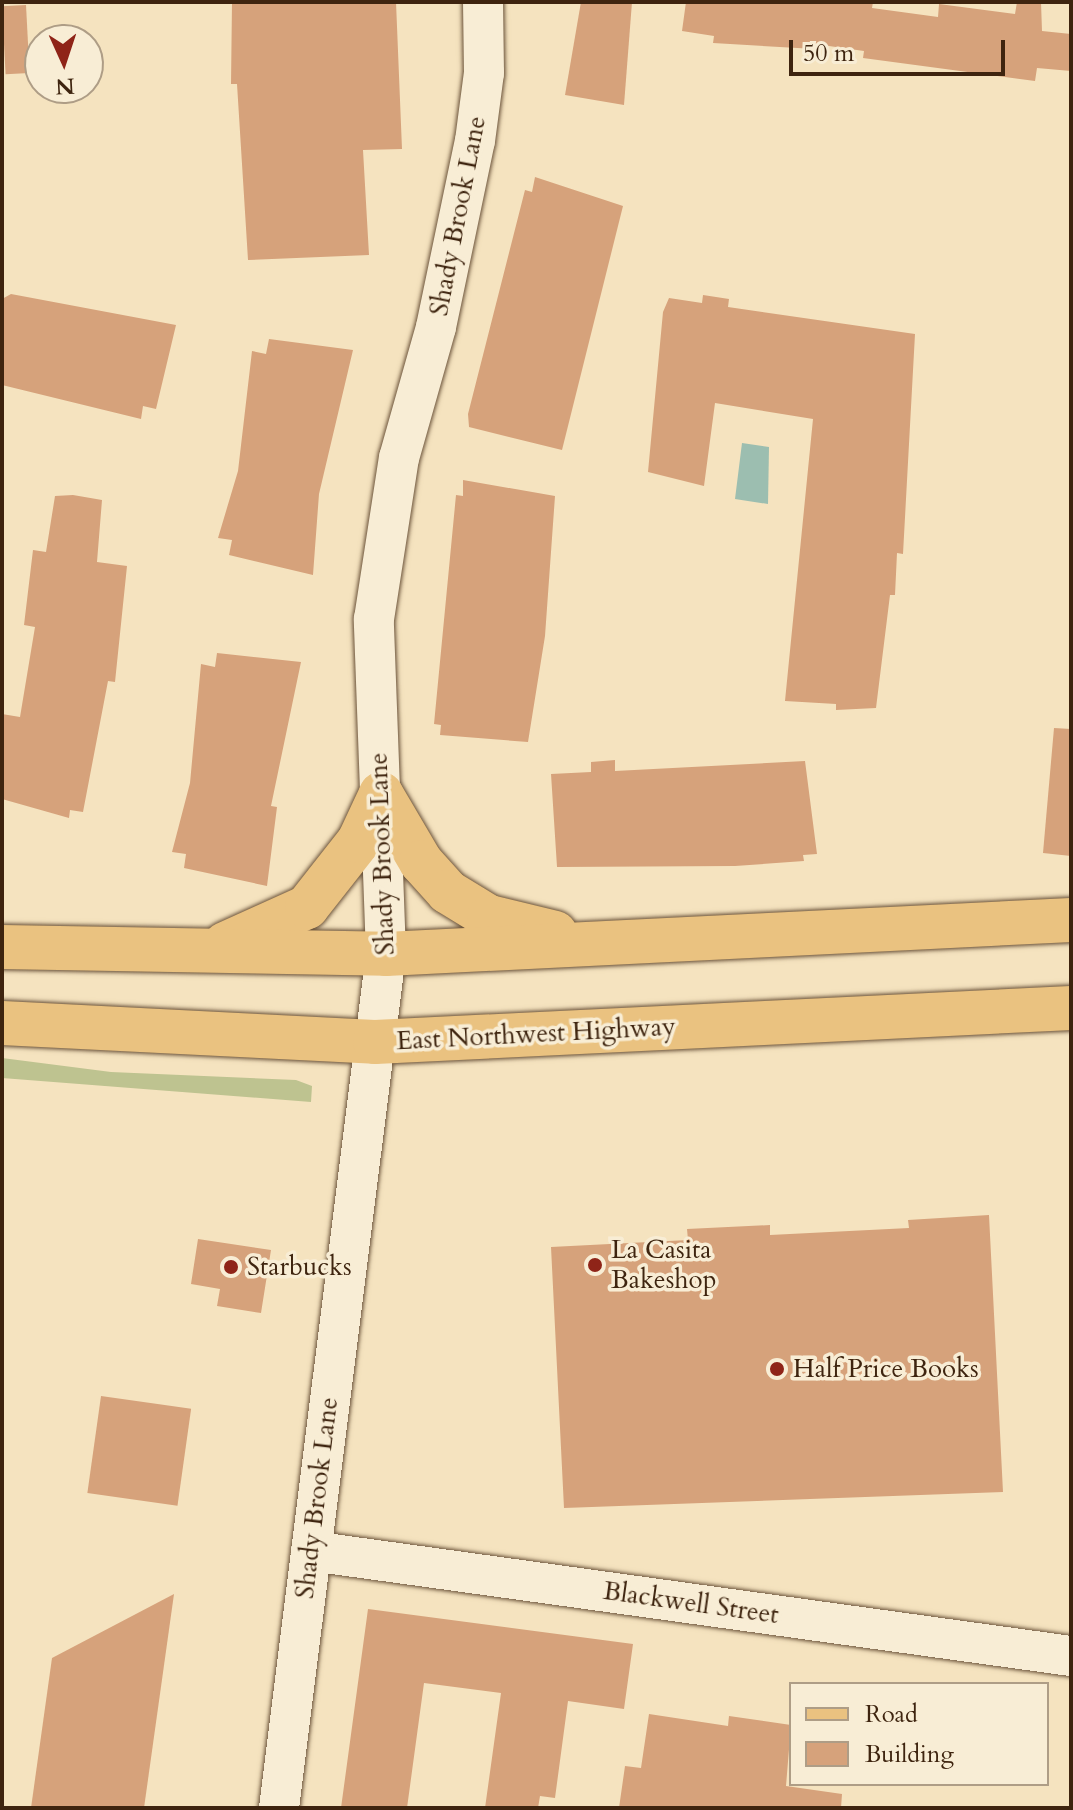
<!DOCTYPE html>
<style>
body{margin:0}
#map{position:relative;width:1073px;height:1810px;overflow:hidden;background:#f5e3bf;font-family:Cardo,serif}
div>[style]{position:absolute}
[style*='--x']{left:calc(var(--x)*1px);top:calc(var(--y)*1px);width:calc(var(--w)*1px);rotate:calc(var(--a)*1deg)}
.green>*{inset:0;background:#bec390}
.water>*{inset:0;background:#9cbeb0}
.building>*{inset:0;background:#d6a27b;transform-origin:0 0}
.roads{filter:drop-shadow(0 0 2px #6c543b) drop-shadow(0 0 2px #6c543b)}
.minor>*{height:40px;margin:-20px;padding:0 20px;transform-origin:20px;border-radius:20px;background:#f8edd5}
.major>*{height:44px;margin:-22px;padding:0 22px;transform-origin:22px;border-radius:22px;background:#eac280}
.dots>*{width:22px;height:22px;translate:-50% -50%;box-sizing:border-box;border:4px solid #f8edd5;border-radius:50%}
span{translate:-50% -50%;white-space:nowrap;text-align:center;line-height:1.15;-webkit-text-stroke:7px #f8edd5;paint-order:stroke}
.street-label{font-size:26px;color:#3e240f}
.poi-label{font-size:26px;color:#3e240f}
.left{translate:0 -50%;text-align:left}
.frame{position:absolute;inset:0;border:4px solid #3e240f;pointer-events:none}
.legend{position:absolute;left:789px;top:1682px;width:260px;height:104px;box-sizing:border-box;background:#f8edd5;border:2px solid #ae9d86;margin:0;padding:10px 14px;list-style:none;font-size:24px;color:#3e240f}
.legend li{display:flex;align-items:center;gap:16px;height:40px}
.legend b{width:40px;border:2px solid #ae9d86}
.north{position:absolute;left:24px;top:24px;width:80px;height:80px;box-sizing:border-box;background:#f8edd5;border:2px solid #ae9d86;border-radius:50%;rotate:177deg;font-size:22px;font-weight:700;line-height:32px;text-align:center;color:#3e240f}
.north::after{content:'';display:block;margin:auto;width:28px;height:36px;background:#8f2418;clip-path:polygon(50% 0,100% 100%,50% 72%,0 100%)}
.scale{position:absolute;left:789px;top:40px;width:216px;height:36px;box-sizing:border-box;border:4px solid #3e240f;border-top:0;padding-left:10px;font-size:24px;line-height:28px;white-space:nowrap;color:#3e240f;-webkit-text-stroke:6px #f8edd5;paint-order:stroke}
</style>
<div id="map">
<div class="green">
<i style="clip-path:polygon(2px 1058px,111px 1072px,296px 1080px,312px 1086px,311px 1102px,2px 1078px)"></i>
</div>
<div class="water">
<i style="clip-path:polygon(742px 443px,769px 447px,768px 504px,735px 499px)"></i>
</div>
<div class="building">
<i style="clip-path:polygon(232px 2px,396px 2px,402px 149px,363px 150px,369px 255px,248px 260px,237px 84px,231px 84px)"></i>
<i style="clip-path:polygon(581px 2px,632px 2px,624px 105px,565px 95px)"></i>
<i style="clip-path:polygon(686px 2px,873px 2px,872px 8px,938px 17px,939px 4px,1015px 14px,1017px 2px,1041px 2px,1042px 31px,1071px 34px,1071px 71px,1037px 68px,1035px 81px,863px 58px,864px 51px,815px 44px,815px 49px,713px 43px,714px 36px,682px 31px)"></i>
<i style="left:26px;top:5px;width:68px;height:24px;rotate:87deg"></i>
<i style="clip-path:polygon(535px 177px,623px 206px,562px 450px,469px 427px,468px 414px,525px 190px,532px 192px)"></i>
<i style="clip-path:polygon(11px 294px,176px 325px,156px 409px,143px 406px,141px 419px,2px 385px,2px 299px)"></i>
<i style="clip-path:polygon(703px 295px,729px 299px,728px 307px,915px 334px,903px 554px,897px 553px,895px 595px,890px 595px,876px 708px,836px 710px,836px 704px,785px 701px,813px 419px,715px 403px,704px 486px,648px 472px,663px 312px,669px 298px,702px 303px)"></i>
<i style="clip-path:polygon(269px 339px,353px 350px,319px 494px,313px 575px,229px 555px,232px 540px,218px 538px,238px 471px,252px 351px,266px 354px)"></i>
<i style="clip-path:polygon(463px 480px,555px 496px,545px 636px,528px 742px,440px 735px,441px 725px,434px 724px,456px 495px,463px 496px)"></i>
<i style="clip-path:polygon(73px 495px,102px 500px,97px 562px,127px 566px,115px 682px,108px 681px,83px 812px,70px 810px,69px 818px,2px 799px,2px 714px,20px 717px,35px 627px,24px 625px,33px 550px,46px 552px,55px 496px)"></i>
<i style="clip-path:polygon(217px 653px,301px 662px,271px 806px,277px 807px,267px 886px,184px 868px,186px 854px,172px 852px,190px 783px,201px 664px,215px 667px)"></i>
<i style="clip-path:polygon(1054px 728px,1071px 729px,1071px 856px,1043px 853px)"></i>
<i style="clip-path:polygon(615px 760px,615px 771px,805px 761px,817px 854px,803px 855px,804px 861px,735px 866px,557px 867px,551px 774px,591px 772px,591px 762px)"></i>
<i style="clip-path:polygon(989px 1215px,1003px 1492px,564px 1508px,551px 1247px,688px 1240px,687px 1229px,770px 1225px,770px 1235px,909px 1228px,908px 1220px)"></i>
<i style="clip-path:polygon(198px 1239px,271px 1250px,261px 1313px,217px 1306px,220px 1289px,191px 1284px)"></i>
<i style="left:101px;top:1396px;width:91px;height:98px;rotate:8deg"></i>
<i style="clip-path:polygon(174px 1594px,144px 1808px,31px 1808px,52px 1658px)"></i>
<i style="clip-path:polygon(368px 1609px,633px 1644px,624px 1709px,568px 1701px,555px 1798px,540px 1796px,538px 1808px,485px 1808px,501px 1693px,424px 1683px,407px 1808px,341px 1808px)"></i>
<i style="clip-path:polygon(649px 1714px,728px 1726px,729px 1716px,791px 1725px,786px 1786px,842px 1794px,841px 1808px,619px 1808px,625px 1766px,641px 1768px)"></i>
</div>
<div class="roads">
<div class="minor">
<i style="--x:311;--y:1551;--w:767;--a:7.87"></i>
<i style="--x:279;--y:1808;--w:861;--a:-82.86"></i>
<i style="--x:386;--y:954;--w:335;--a:-92.1"></i>
<i style="--x:374;--y:619;--w:163;--a:-81.2"></i>
<i style="--x:399;--y:458;--w:136;--a:-74.2"></i>
<i style="--x:436;--y:327;--w:190;--a:-78.2"></i>
<i style="--x:475;--y:141;--w:69;--a:-82.5"></i>
<i style="--x:484;--y:73;--w:71;--a:-90.8"></i>
</div>
<div class="major">
<i style="--x:381;--y:794;--w:79;--a:59.5"></i>
<i style="--x:421;--y:862;--w:40;--a:48"></i>
<i style="--x:448;--y:892;--w:48;--a:31.4"></i>
<i style="--x:489;--y:917;--w:68;--a:13.6"></i>
<i style="--x:225;--y:944;--w:90;--a:-24.3"></i>
<i style="--x:307;--y:907;--w:84;--a:-51.8"></i>
<i style="--x:359;--y:841;--w:52;--a:-64.9"></i>
<i style="--x:2;--y:947;--w:384;--a:1"></i>
<i style="--x:386;--y:954;--w:686;--a:-2.84"></i>
<i style="--x:2;--y:1023;--w:373;--a:2.9"></i>
<i style="--x:375;--y:1042;--w:697;--a:-2.8"></i>
</div>
</div>
<div class="dots">
<i style="left:595px;top:1265px;background:#8f2418"></i>
<i style="left:231px;top:1267px;background:#8f2418"></i>
<i style="left:777px;top:1369px;background:#8f2418"></i>
</div>
<div class="street-label">
<span style="left:458px;top:216px;rotate:-79deg">Shady Brook Lane</span>
<span style="left:382px;top:854px;rotate:-92deg">Shady Brook Lane</span>
<span style="left:536px;top:1034px;rotate:-3deg">East Northwest Highway</span>
<span style="left:317px;top:1498px;rotate:-83deg">Shady Brook Lane</span>
<span style="left:691px;top:1603px;rotate:8deg">Blackwell Street</span>
</div>
<div class="poi-label">
<span class="left" style="left:611px;top:1265px">La Casita<br>Bakeshop</span>
<span class="left" style="left:247px;top:1267px">Starbucks</span>
<span class="left" style="left:793px;top:1369px">Half Price Books</span>
</div>
<div class="frame"></div>
<ul class="legend">
<li><b style="height:10px;background:#eac280"></b>Road</li>
<li><b style="height:22px;background:#d6a27b"></b>Building</li>
</ul>
<div class="north">N</div>
<div class="scale">50 m</div>
</div>
